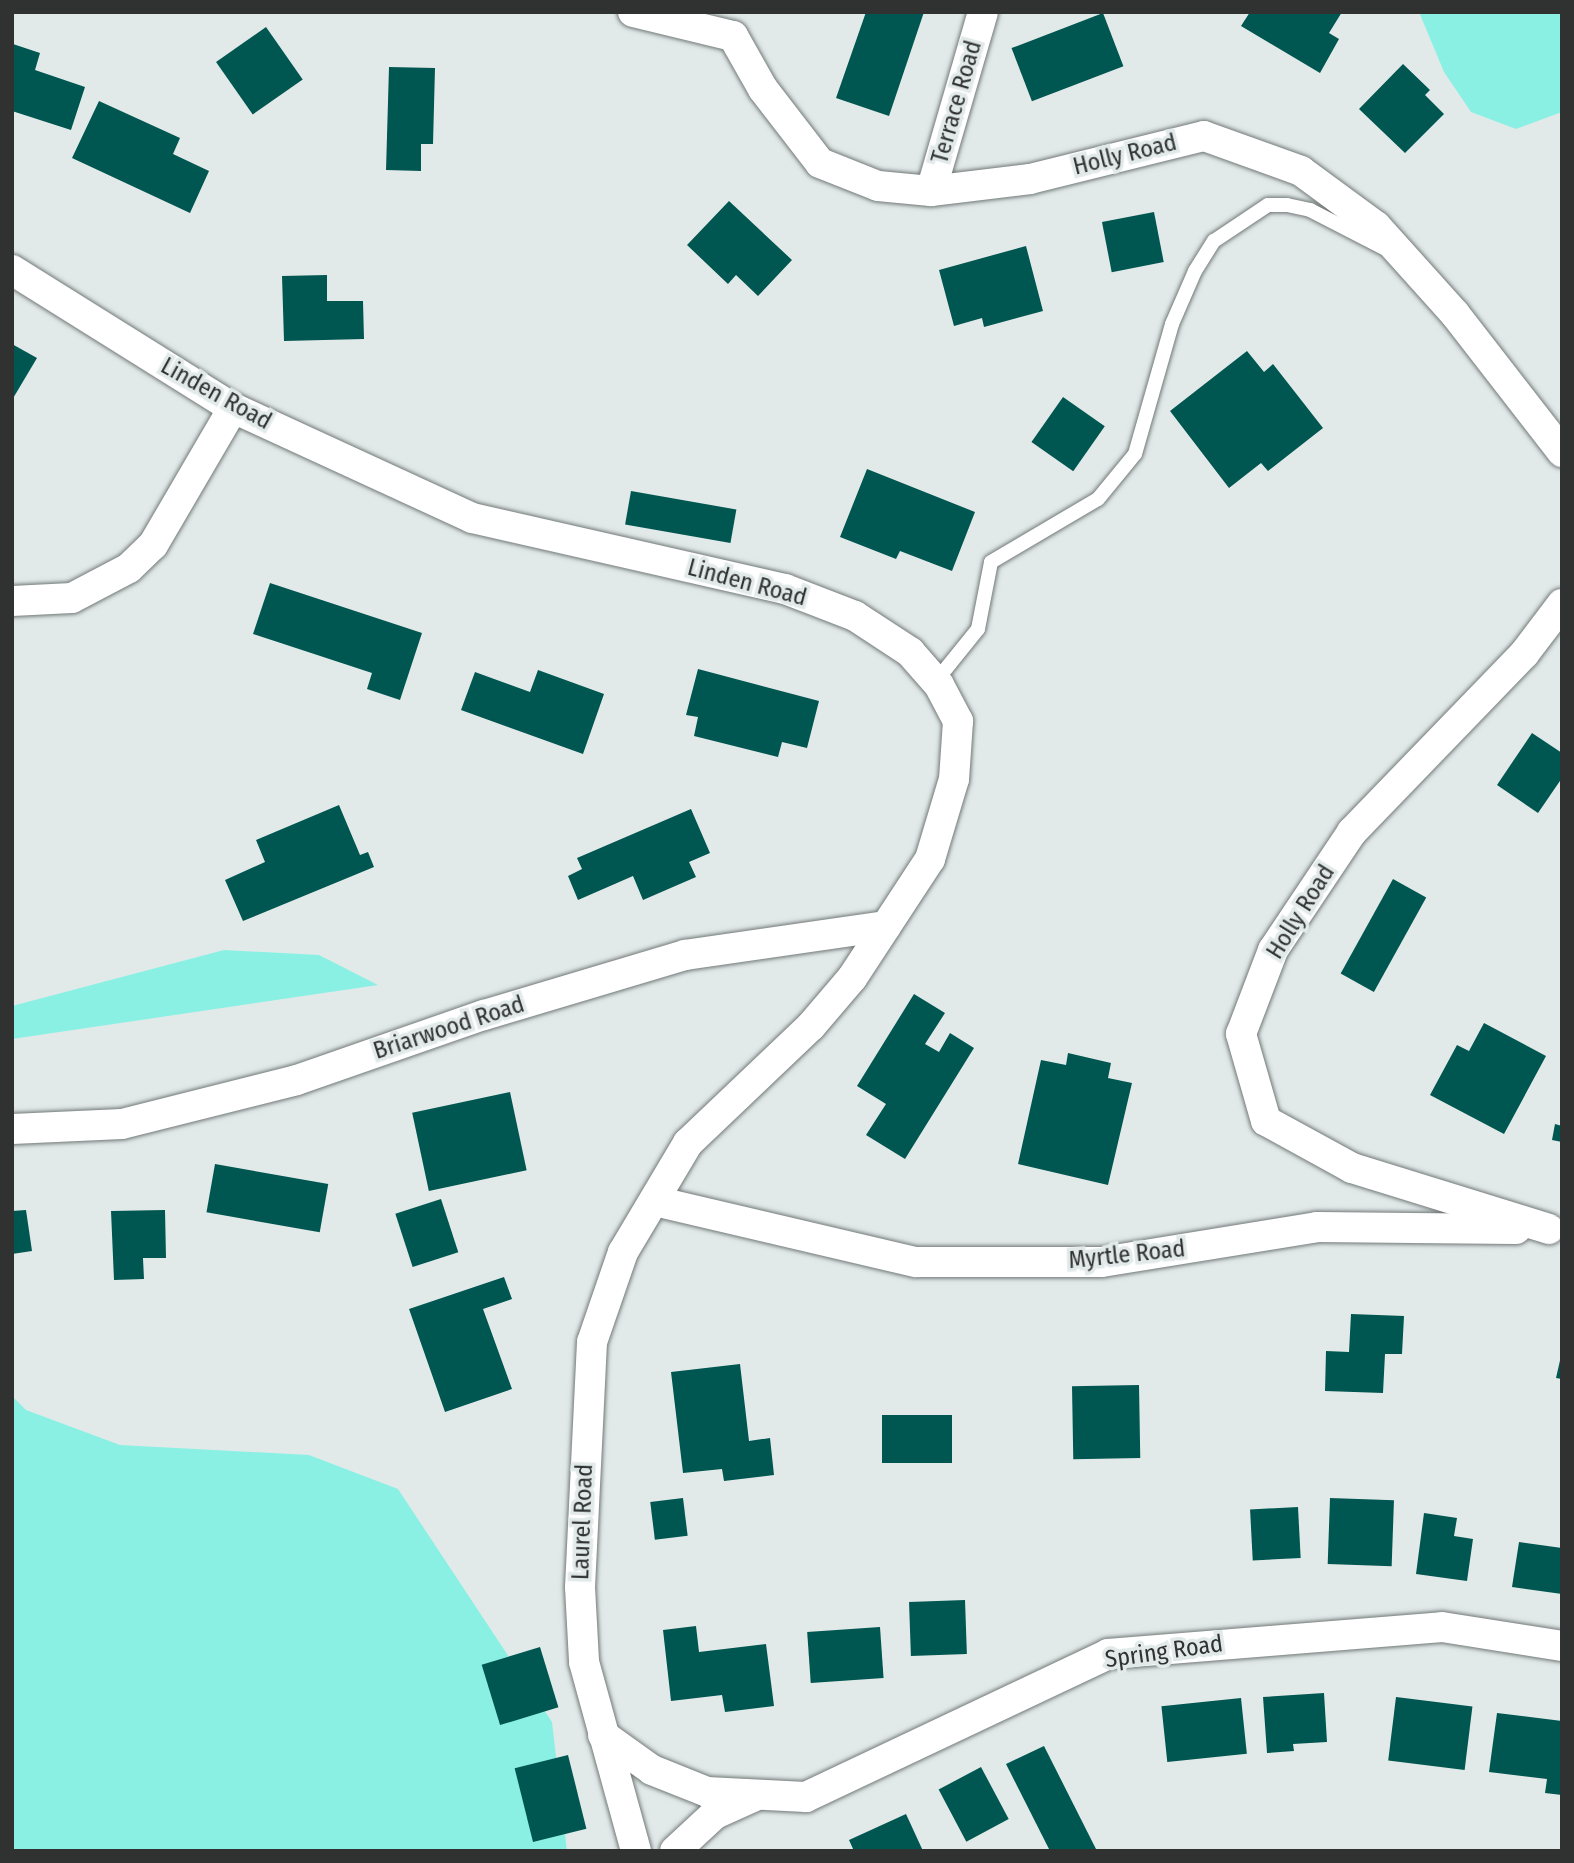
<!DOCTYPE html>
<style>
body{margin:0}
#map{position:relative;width:1574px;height:1863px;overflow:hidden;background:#e2eae9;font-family:"Fira Sans Condensed",sans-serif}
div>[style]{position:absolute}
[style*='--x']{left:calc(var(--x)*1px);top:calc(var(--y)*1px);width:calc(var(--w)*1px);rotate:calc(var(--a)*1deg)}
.green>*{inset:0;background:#8af0e4}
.building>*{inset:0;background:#005650;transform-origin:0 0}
.roads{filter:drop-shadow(0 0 2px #727978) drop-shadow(0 0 2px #727978)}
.service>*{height:14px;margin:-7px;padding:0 7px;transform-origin:7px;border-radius:7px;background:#fff}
.minor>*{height:30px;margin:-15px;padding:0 15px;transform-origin:15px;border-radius:15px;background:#fff}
span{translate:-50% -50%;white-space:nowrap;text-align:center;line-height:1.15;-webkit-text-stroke:7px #e2eae9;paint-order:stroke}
.street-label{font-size:24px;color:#2f3231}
.frame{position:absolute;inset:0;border:14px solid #2f3231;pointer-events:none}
</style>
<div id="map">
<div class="green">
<i style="clip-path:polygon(1419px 12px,1562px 12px,1562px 112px,1516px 129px,1471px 112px,1444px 72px)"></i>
<i style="clip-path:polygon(224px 950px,319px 955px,378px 985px,12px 1039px,12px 1006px)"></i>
<i style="clip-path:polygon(12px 1396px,26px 1410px,120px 1445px,309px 1455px,398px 1489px,552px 1722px,567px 1851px,12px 1851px)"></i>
</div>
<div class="building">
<i style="clip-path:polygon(866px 12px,924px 12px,889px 116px,836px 98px)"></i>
<i style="clip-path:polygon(1250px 12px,1342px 12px,1329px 33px,1339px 39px,1320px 73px,1241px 26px)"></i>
<i style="left:1103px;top:13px;width:57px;height:98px;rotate:69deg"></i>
<i style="left:266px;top:27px;width:64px;height:61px;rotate:55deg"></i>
<i style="clip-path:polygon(13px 44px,40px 53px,35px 70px,85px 87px,71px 130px,12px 111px)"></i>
<i style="clip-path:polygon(1403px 64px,1430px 90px,1425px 95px,1444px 114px,1405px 153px,1359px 109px)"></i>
<i style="clip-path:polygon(389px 67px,435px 68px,433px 144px,421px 144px,421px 171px,386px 170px)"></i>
<i style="clip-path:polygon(99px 101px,180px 138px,173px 154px,209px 171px,190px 213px,72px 158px)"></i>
<i style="clip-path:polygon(729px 201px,792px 260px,758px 296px,736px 275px,728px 284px,687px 245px)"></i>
<i style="left:1154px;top:212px;width:51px;height:53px;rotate:79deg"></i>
<i style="clip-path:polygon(1026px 246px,1043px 311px,984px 327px,982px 318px,954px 326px,939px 270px)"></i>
<i style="clip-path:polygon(327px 275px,327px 301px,363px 301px,364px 339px,284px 341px,282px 276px)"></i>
<i style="clip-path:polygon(12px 344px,37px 358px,12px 400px)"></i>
<i style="clip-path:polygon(1247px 351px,1264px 372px,1273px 364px,1323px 428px,1268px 471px,1261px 463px,1229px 488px,1170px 411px)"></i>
<i style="left:1063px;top:397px;width:51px;height:55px;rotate:35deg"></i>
<i style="clip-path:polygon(867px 469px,975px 512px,952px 571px,900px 551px,896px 559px,840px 537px)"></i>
<i style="left:631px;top:491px;width:107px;height:34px;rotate:10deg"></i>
<i style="clip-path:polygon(270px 583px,422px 633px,400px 700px,367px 689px,372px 673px,253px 634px)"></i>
<i style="clip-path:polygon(698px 669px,819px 701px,807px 748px,782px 742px,778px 757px,694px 736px,698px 717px,686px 715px)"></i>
<i style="clip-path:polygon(538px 670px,604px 694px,583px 754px,461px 710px,475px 672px,530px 692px)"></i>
<i style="clip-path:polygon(1532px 733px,1562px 753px,1562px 778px,1538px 813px,1497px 785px)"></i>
<i style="clip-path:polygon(339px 805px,360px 855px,368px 852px,374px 867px,243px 921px,225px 880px,265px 862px,256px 840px)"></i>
<i style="clip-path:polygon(691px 809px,710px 853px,689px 862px,696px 877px,643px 900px,633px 876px,578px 900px,568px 876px,582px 869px,577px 858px)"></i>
<i style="left:1393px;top:879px;width:38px;height:108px;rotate:29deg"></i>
<i style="clip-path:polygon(914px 994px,945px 1013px,925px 1044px,939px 1052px,950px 1033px,974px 1048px,905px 1159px,866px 1135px,886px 1104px,857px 1086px)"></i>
<i style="clip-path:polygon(1484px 1023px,1546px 1056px,1504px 1134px,1430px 1095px,1457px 1045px,1469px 1051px)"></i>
<i style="clip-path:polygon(1068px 1053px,1111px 1063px,1108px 1078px,1132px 1083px,1108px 1185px,1018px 1164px,1041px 1060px,1066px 1065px)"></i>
<i style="left:510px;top:1092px;width:80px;height:100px;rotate:78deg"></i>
<i style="clip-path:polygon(1555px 1124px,1562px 1126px,1562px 1142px,1552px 1140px)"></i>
<i style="left:215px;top:1164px;width:115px;height:49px;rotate:10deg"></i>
<i style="left:441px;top:1199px;width:56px;height:48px;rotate:72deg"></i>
<i style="clip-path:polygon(26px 1210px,32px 1251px,12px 1254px,12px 1211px)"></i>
<i style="clip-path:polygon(165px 1210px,166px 1258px,143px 1258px,144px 1279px,114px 1280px,111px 1211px)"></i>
<i style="clip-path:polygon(504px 1277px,512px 1299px,483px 1309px,512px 1389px,445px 1412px,409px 1309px)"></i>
<i style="clip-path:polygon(1351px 1314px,1404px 1316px,1402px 1354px,1385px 1354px,1383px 1393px,1325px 1391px,1326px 1351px,1349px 1352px)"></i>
<i style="clip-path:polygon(1561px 1356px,1562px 1356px,1562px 1379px,1556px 1378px)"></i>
<i style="clip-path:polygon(740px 1364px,749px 1441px,770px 1438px,774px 1475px,724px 1481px,722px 1469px,683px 1473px,671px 1372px)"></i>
<i style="left:1139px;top:1385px;width:73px;height:67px;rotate:89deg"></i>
<i style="left:952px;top:1415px;width:48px;height:70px;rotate:90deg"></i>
<i style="left:683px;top:1498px;width:38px;height:33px;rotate:83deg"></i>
<i style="left:1330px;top:1498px;width:64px;height:66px;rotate:2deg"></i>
<i style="left:1298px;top:1507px;width:51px;height:48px;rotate:87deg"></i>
<i style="clip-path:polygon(1424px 1513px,1457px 1518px,1454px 1536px,1473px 1539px,1467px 1581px,1416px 1574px)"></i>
<i style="clip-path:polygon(1519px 1542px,1562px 1548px,1562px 1594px,1512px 1587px)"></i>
<i style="left:965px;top:1600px;width:54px;height:56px;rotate:88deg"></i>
<i style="clip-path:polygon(696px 1626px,699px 1652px,766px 1644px,774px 1706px,725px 1712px,722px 1695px,671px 1701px,663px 1630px)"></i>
<i style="left:880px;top:1627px;width:51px;height:73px;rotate:86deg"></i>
<i style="left:540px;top:1647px;width:63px;height:61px;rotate:73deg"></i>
<i style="clip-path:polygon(1324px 1693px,1327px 1742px,1293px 1744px,1294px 1751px,1267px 1753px,1263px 1697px)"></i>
<i style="left:1396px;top:1697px;width:77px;height:64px;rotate:7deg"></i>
<i style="left:1241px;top:1698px;width:56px;height:80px;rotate:84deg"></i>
<i style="clip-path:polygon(1497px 1713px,1562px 1721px,1562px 1795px,1545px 1793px,1547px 1779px,1489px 1772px)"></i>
<i style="clip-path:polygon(1044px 1746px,1097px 1851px,1050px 1851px,1006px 1764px)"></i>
<i style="left:568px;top:1755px;width:76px;height:55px;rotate:76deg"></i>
<i style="left:981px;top:1767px;width:59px;height:48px;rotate:62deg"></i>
<i style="clip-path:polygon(906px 1814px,923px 1851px,854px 1851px,849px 1840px)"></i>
</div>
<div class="roads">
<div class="service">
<i style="--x:936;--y:681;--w:67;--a:-51.1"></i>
<i style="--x:978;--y:629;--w:68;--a:-79"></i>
<i style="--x:991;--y:562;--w:124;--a:-30.5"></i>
<i style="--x:1098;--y:499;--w:58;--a:-50.6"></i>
<i style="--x:1135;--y:454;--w:135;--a:-74.1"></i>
<i style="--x:1172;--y:324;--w:58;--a:-66.5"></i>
<i style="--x:1195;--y:271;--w:36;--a:-58"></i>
<i style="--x:1214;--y:241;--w:65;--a:-33.7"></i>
<i style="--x:1268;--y:205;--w:19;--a:0"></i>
<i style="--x:1287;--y:205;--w:24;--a:12"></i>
<i style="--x:1310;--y:210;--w:83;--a:27.2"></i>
</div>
<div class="minor">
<i style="--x:633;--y:12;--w:103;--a:13.5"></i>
<i style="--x:733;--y:36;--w:61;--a:60.5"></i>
<i style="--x:763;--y:89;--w:93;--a:52.4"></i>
<i style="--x:820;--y:163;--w:62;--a:21.6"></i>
<i style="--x:878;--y:186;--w:53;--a:5.4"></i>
<i style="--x:931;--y:191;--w:100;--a:-6.9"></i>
<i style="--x:1030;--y:179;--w:179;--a:-13.9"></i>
<i style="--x:1204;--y:136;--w:103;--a:19.8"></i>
<i style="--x:1301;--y:171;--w:93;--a:36.3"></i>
<i style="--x:1376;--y:226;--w:118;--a:48.1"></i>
<i style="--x:1455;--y:314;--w:175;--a:52.2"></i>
<i style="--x:931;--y:191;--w:186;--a:-73.8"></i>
<i style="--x:12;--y:270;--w:261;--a:32"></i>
<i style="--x:233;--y:408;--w:263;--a:24.7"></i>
<i style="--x:472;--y:518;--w:321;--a:12.8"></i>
<i style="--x:785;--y:589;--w:75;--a:21.1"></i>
<i style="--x:855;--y:616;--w:66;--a:33.2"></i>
<i style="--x:910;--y:652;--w:44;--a:48.7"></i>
<i style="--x:939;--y:685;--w:41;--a:62.2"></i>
<i style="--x:958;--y:721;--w:58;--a:93.9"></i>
<i style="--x:954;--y:779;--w:84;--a:106.7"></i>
<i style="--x:930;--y:859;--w:142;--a:123.2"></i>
<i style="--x:852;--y:978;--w:63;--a:130.5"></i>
<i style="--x:811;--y:1026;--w:170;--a:136.4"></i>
<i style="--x:688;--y:1143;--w:127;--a:120.8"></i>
<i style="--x:623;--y:1252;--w:95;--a:109"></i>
<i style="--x:592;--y:1342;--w:245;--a:92.8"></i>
<i style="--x:580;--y:1587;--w:75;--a:86.9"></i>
<i style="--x:584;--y:1662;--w:196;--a:74.6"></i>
<i style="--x:12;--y:601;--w:60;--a:-2.9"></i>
<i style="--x:72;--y:598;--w:64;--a:-27.8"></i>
<i style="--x:129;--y:568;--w:33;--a:-44"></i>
<i style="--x:153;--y:545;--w:159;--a:-59.7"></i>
<i style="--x:12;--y:1129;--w:110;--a:-2.6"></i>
<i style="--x:122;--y:1124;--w:180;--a:-14.1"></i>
<i style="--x:297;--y:1080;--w:198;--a:-19.2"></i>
<i style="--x:484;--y:1015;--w:210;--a:-16.6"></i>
<i style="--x:685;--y:955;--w:203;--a:-8.2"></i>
<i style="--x:655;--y:1201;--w:268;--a:13.2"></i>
<i style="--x:916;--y:1262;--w:186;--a:0"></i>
<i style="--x:1102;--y:1262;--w:218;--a:-9.2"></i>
<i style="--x:1317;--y:1227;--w:199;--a:0.6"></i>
<i style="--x:1549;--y:1229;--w:206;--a:-162.8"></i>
<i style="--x:1352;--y:1168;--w:98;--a:-151.3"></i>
<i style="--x:1266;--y:1121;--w:91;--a:-106"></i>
<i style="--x:1241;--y:1034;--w:90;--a:-69.1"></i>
<i style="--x:1273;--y:950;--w:142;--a:-56.2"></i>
<i style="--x:1352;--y:832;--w:248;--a:-46"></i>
<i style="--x:1524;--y:654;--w:63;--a:-52.8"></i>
<i style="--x:603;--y:1735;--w:60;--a:35.5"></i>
<i style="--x:652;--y:1770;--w:59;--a:21.8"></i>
<i style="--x:707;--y:1792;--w:99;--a:2.9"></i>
<i style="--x:806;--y:1797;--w:334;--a:-25.3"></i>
<i style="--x:1108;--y:1654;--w:335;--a:-4.6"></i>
<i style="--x:1442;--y:1627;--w:121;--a:9"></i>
<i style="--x:675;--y:1851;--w:54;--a:-42.8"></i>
<i style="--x:715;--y:1814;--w:42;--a:-24.1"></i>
</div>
</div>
<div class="street-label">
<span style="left:957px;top:102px;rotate:-74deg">Terrace Road</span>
<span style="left:1125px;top:155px;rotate:-14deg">Holly Road</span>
<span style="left:216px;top:394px;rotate:29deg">Linden Road</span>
<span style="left:747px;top:583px;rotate:15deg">Linden Road</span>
<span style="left:1301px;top:912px;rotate:-58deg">Holly Road</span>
<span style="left:449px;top:1028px;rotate:-18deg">Briarwood Road</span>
<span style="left:1127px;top:1255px;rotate:-6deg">Myrtle Road</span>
<span style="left:583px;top:1522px;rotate:-88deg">Laurel Road</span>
<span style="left:1164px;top:1652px;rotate:-8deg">Spring Road</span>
</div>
<div class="frame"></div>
</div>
